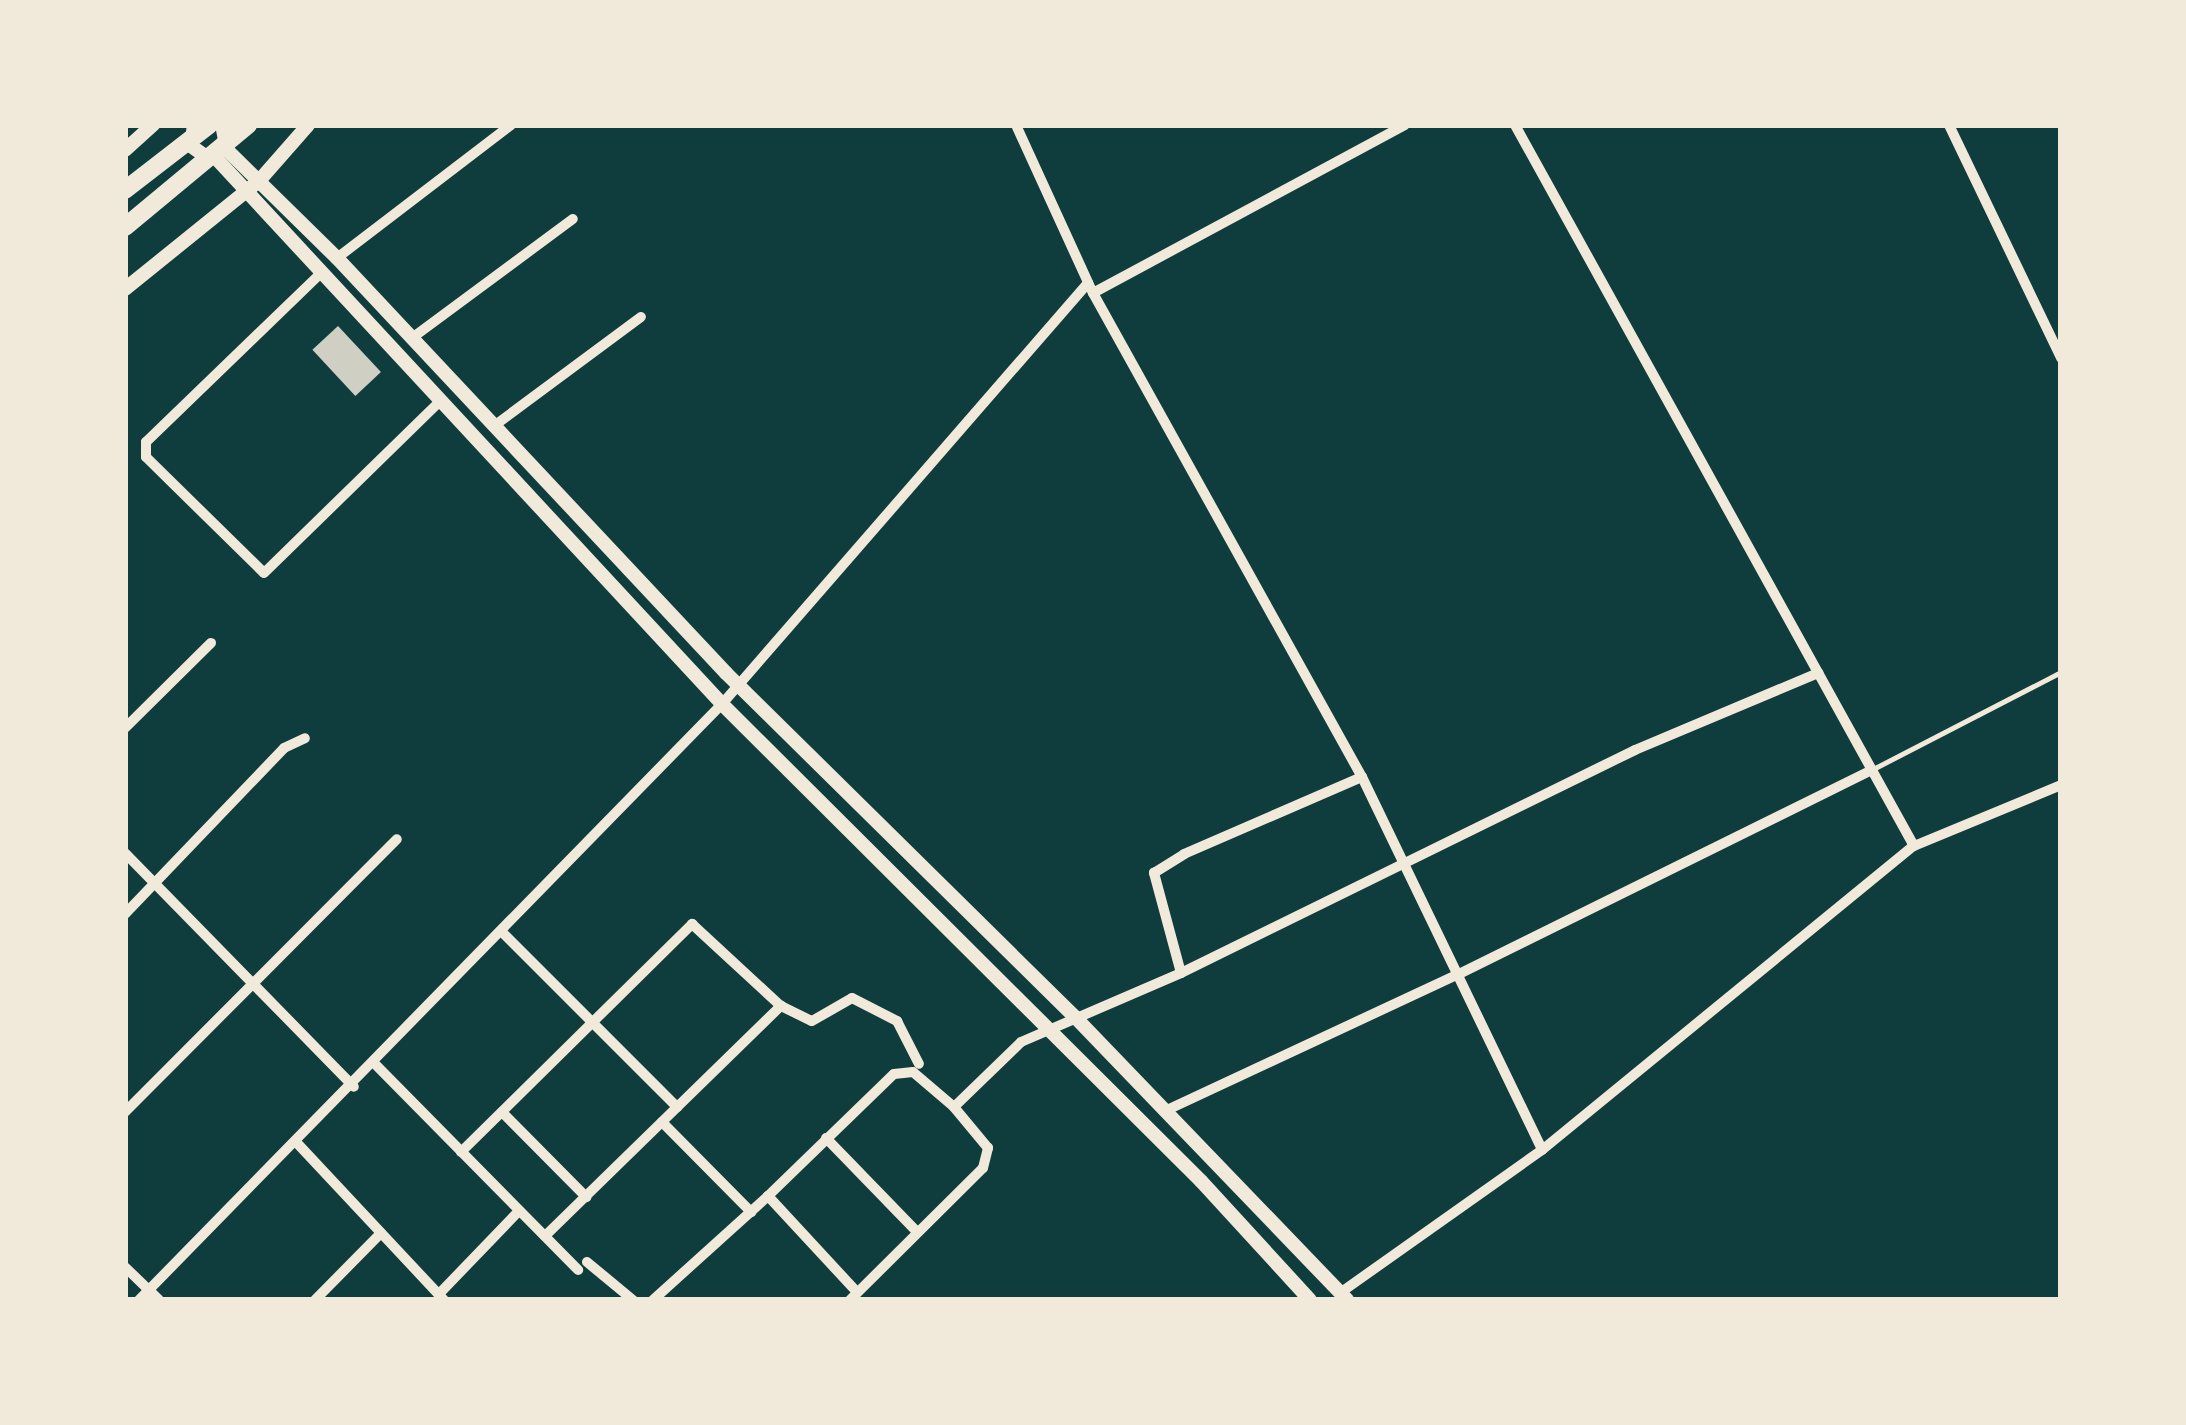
<!DOCTYPE html>
<style>
body{margin:0}
#map{position:relative;width:2186px;height:1425px;overflow:hidden;background:#0f3d3e;font-family:"Roboto Serif",serif}
div>[style]{position:absolute}
[style*='--x']{left:calc(var(--x)*1px);top:calc(var(--y)*1px);width:calc(var(--w)*1px);rotate:calc(var(--a)*1deg)}
.building>*{inset:0;background:#cfcfc3;transform-origin:0 0}
.service>*{height:5px;margin:-2.5px;padding:0 2.5px;transform-origin:2.5px;border-radius:2.5px;background:#f1e9da}
.minor>*{height:10px;margin:-5px;padding:0 5px;transform-origin:5px;border-radius:5px;background:#f1e9da}
.tertiary>*{height:14px;margin:-7px;padding:0 7px;transform-origin:7px;border-radius:7px;background:#f1e9da}
.trunk>*{height:18px;margin:-9px;padding:0 9px;transform-origin:9px;border-radius:9px;background:#f1e9da}
span{translate:-50% -50%;white-space:nowrap;text-align:center;line-height:1.15;-webkit-text-stroke:8px #f1e9da;paint-order:stroke}
.frame{position:absolute;inset:0;border:128px solid #f1e9da;pointer-events:none}
</style>
<div id="map">
<div class="building">
<i style="left:338px;top:326px;width:63px;height:35px;rotate:47deg"></i>
</div>
<div class="service">
<i style="--x:1873;--y:769;--w:212;--a:-27.3"></i>
</div>
<div class="minor">
<i style="--x:1016;--y:125;--w:185;--a:65.4"></i>
<i style="--x:1093;--y:293;--w:554;--a:60.94"></i>
<i style="--x:1362;--y:777;--w:414;--a:64.2"></i>
<i style="--x:1515;--y:125;--w:824;--a:61.04"></i>
<i style="--x:1949;--y:125;--w:259;--a:64.3"></i>
<i style="--x:337;--y:258;--w:219;--a:-37.4"></i>
<i style="--x:320;--y:274;--w:242;--a:136"></i>
<i style="--x:146;--y:442;--w:15;--a:90"></i>
<i style="--x:146;--y:457;--w:165;--a:44.5"></i>
<i style="--x:264;--y:573;--w:243;--a:-44.3"></i>
<i style="--x:1093;--y:293;--w:354;--a:-28.3"></i>
<i style="--x:412;--y:338;--w:200;--a:-36.5"></i>
<i style="--x:494;--y:426;--w:183;--a:-36.6"></i>
<i style="--x:125;--y:728;--w:121;--a:-44.7"></i>
<i style="--x:125;--y:853;--w:327;--a:45.6"></i>
<i style="--x:125;--y:914;--w:230;--a:-46.2"></i>
<i style="--x:284;--y:748;--w:23;--a:-25"></i>
<i style="--x:504;--y:934;--w:245;--a:45"></i>
<i style="--x:1181;--y:973;--w:104;--a:-105.1"></i>
<i style="--x:1154;--y:873;--w:36;--a:-32"></i>
<i style="--x:1184;--y:854;--w:194;--a:-23.4"></i>
<i style="--x:376;--y:1065;--w:288;--a:45.4"></i>
<i style="--x:1167;--y:1110;--w:320;--a:-25"></i>
<i style="--x:1457;--y:975;--w:463;--a:-26.3"></i>
<i style="--x:125;--y:1112;--w:385;--a:-45.1"></i>
<i style="--x:502;--y:1112;--w:120;--a:45.3"></i>
<i style="--x:662;--y:1122;--w:127;--a:45.3"></i>
<i style="--x:826;--y:1138;--w:131;--a:45.9"></i>
<i style="--x:297;--y:1143;--w:215;--a:46.9"></i>
<i style="--x:461;--y:1152;--w:325;--a:-44.6"></i>
<i style="--x:692;--y:924;--w:121;--a:42.7"></i>
<i style="--x:781;--y:1006;--w:34;--a:26"></i>
<i style="--x:812;--y:1021;--w:46;--a:-29.9"></i>
<i style="--x:852;--y:998;--w:51;--a:27.1"></i>
<i style="--x:897;--y:1021;--w:48;--a:62.9"></i>
<i style="--x:768;--y:1196;--w:175;--a:-44.1"></i>
<i style="--x:894;--y:1074;--w:19;--a:-6"></i>
<i style="--x:913;--y:1072;--w:54;--a:40.5"></i>
<i style="--x:545;--y:1236;--w:330;--a:-44.3"></i>
<i style="--x:587;--y:1262;--w:60;--a:39.6"></i>
<i style="--x:125;--y:1267;--w:47;--a:44.1"></i>
<i style="--x:1340;--y:1293;--w:247;--a:-35.3"></i>
<i style="--x:1542;--y:1150;--w:480;--a:-39.3"></i>
<i style="--x:1914;--y:846;--w:159;--a:-22.5"></i>
<i style="--x:439;--y:1294;--w:115;--a:-46.1"></i>
<i style="--x:139;--y:1300;--w:834;--a:-45.63"></i>
<i style="--x:722;--y:704;--w:558;--a:-49"></i>
<i style="--x:315;--y:1300;--w:94;--a:-45.4"></i>
<i style="--x:653;--y:1300;--w:155;--a:-42.1"></i>
<i style="--x:768;--y:1196;--w:131;--a:47.2"></i>
<i style="--x:850;--y:1300;--w:187;--a:-44.8"></i>
<i style="--x:983;--y:1168;--w:21;--a:-76"></i>
<i style="--x:988;--y:1148;--w:53;--a:-129.7"></i>
<i style="--x:954;--y:1107;--w:93;--a:-44.1"></i>
<i style="--x:1021;--y:1042;--w:174;--a:-23.3"></i>
<i style="--x:1181;--y:973;--w:506;--a:-26.16"></i>
<i style="--x:1635;--y:750;--w:199;--a:-22.8"></i>
</div>
<div class="tertiary">
<i style="--x:194;--y:125;--w:21;--a:98"></i>
<i style="--x:191;--y:146;--w:19;--a:35"></i>
<i style="--x:207;--y:157;--w:22;--a:-32"></i>
<i style="--x:226;--y:145;--w:20;--a:-101"></i>
<i style="--x:225;--y:148;--w:157;--a:44.5"></i>
<i style="--x:337;--y:258;--w:569;--a:46.85"></i>
<i style="--x:726;--y:673;--w:489;--a:44.6"></i>
<i style="--x:1074;--y:1016;--w:394;--a:46.1"></i>
<i style="--x:125;--y:150;--w:38;--a:-42"></i>
<i style="--x:214;--y:156;--w:747;--a:47.17"></i>
<i style="--x:722;--y:704;--w:676;--a:44.88"></i>
<i style="--x:1201;--y:1181;--w:161;--a:47.5"></i>
<i style="--x:125;--y:289;--w:172;--a:-38.9"></i>
<i style="--x:259;--y:181;--w:74;--a:-48.8"></i>
</div>
<div class="trunk">
<i style="--x:125;--y:190;--w:106;--a:-37.7"></i>
<i style="--x:125;--y:227;--w:160;--a:-39.7"></i>
</div>
<div class="frame"></div>
</div>
